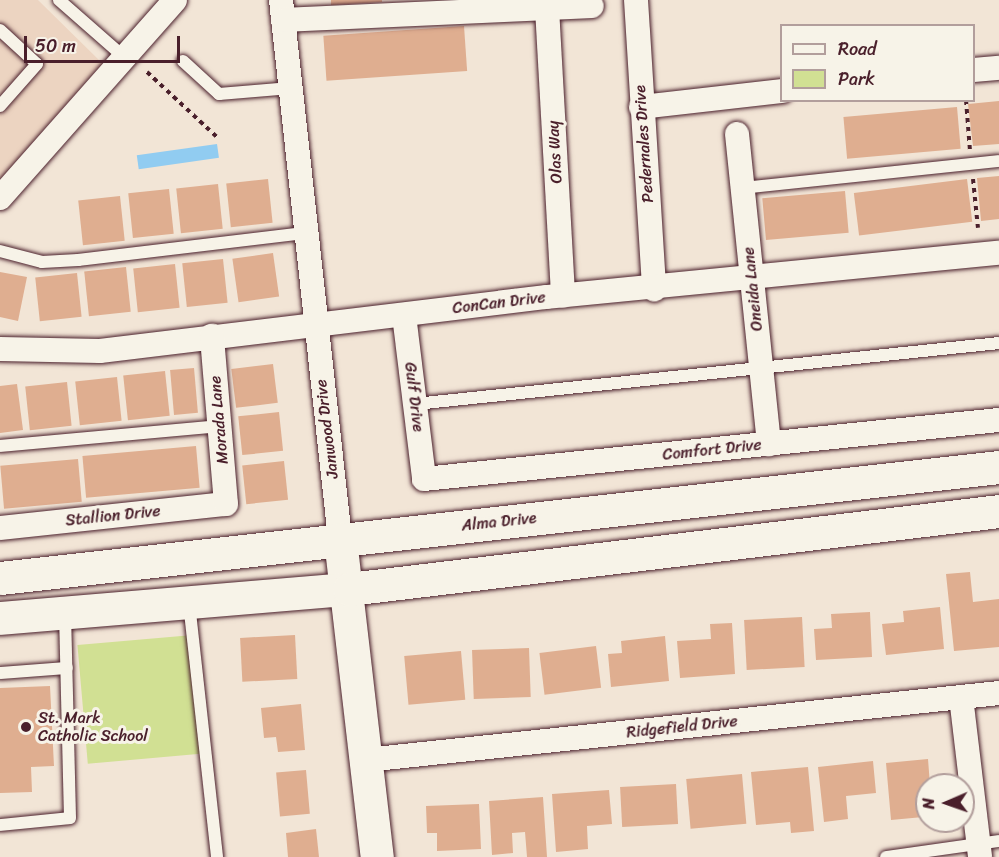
<!DOCTYPE html>
<style>
body{margin:0}
#map{position:relative;width:999px;height:857px;overflow:hidden;background:#f2e5d6;font-family:Sriracha,sans-serif}
div>[style]{position:absolute}
[style*='--x']{left:calc(var(--x)*1px);top:calc(var(--y)*1px);width:calc(var(--w)*1px);rotate:calc(var(--a)*1deg)}
.built>*{inset:0;background:#ecd4c1}
.green>*{inset:0;background:#d1e093;transform-origin:0 0}
.water>*{inset:0;background:#91ccf1;transform-origin:0 0}
.building>*{inset:0;background:#dfae90;transform-origin:0 0}
.path>*{height:4px;margin-top:-2px;transform-origin:0;background:repeating-linear-gradient(90deg,#4a1f2b 0 4.5px,transparent 0 9px)}
.roads{filter:drop-shadow(0 0 2px #4a1f2b) drop-shadow(0 0 2px #4a1f2b)}
.lane>*{height:12px;margin:-6px;padding:0 6px;transform-origin:6px;border-radius:6px;background:#f7f3e8}
.street>*{height:24px;margin:-12px;padding:0 12px;transform-origin:12px;border-radius:12px;background:#f7f3e8}
.secondary>*{height:33px;margin:-16.5px;padding:0 16.5px;transform-origin:16.5px;border-radius:16.5px;background:#f7f3e8}
.dots>*{width:16px;height:16px;translate:-50% -50%;box-sizing:border-box;border:3px solid #f7f3e8;border-radius:50%}
span{translate:-50% -50%;white-space:nowrap;text-align:center;line-height:1.15;-webkit-text-stroke:6px #f7f3e8;paint-order:stroke}
.street-label{font-size:16px;color:#4a1f2b}
.poi-label{font-size:16px;color:#4a1f2b}
.left{translate:0 -50%;text-align:left}
.legend{position:absolute;left:780px;top:24px;width:195px;height:78px;box-sizing:border-box;background:#f7f3e8;border:2px solid #b29e9c;margin:0;padding:8px 10px;list-style:none;font-size:18px;color:#4a1f2b}
.legend li{display:flex;align-items:center;gap:12px;height:30px}
.legend b{width:30px;border:2px solid #b29e9c}
.north{position:absolute;left:915px;top:773px;width:60px;height:60px;box-sizing:border-box;background:#f7f3e8;border:2px solid #b29e9c;border-radius:50%;rotate:268deg;font-size:16px;font-weight:700;line-height:24px;text-align:center;color:#4a1f2b}
.north::after{content:'';display:block;margin:auto;width:21px;height:27px;background:#4a1f2b;clip-path:polygon(50% 0,100% 100%,50% 72%,0 100%)}
.scale{position:absolute;left:24px;top:36px;width:156px;height:27px;box-sizing:border-box;border:3px solid #4a1f2b;border-top:0;padding-left:8px;font-size:18px;line-height:21px;white-space:nowrap;color:#4a1f2b;-webkit-text-stroke:4px #f7f3e8;paint-order:stroke}
</style>
<div id="map">
<div class="built">
<i style="clip-path:polygon(0 0,38px 0,103px 64px,0 180px)"></i>
</div>
<div class="green">
<i style="left:193px;top:635px;width:119px;height:116px;rotate:85deg"></i>
</div>
<div class="water">
<i style="left:217px;top:144px;width:14px;height:81px;rotate:82deg"></i>
</div>
<div class="building">
<i style="clip-path:polygon(331px 0,382px 0,382px 2px,331px 5px)"></i>
<i style="left:464px;top:26px;width:45px;height:141px;rotate:86deg"></i>
<i style="clip-path:polygon(999px 101px,999px 144px,973px 146px,968px 104px)"></i>
<i style="left:957px;top:107px;width:42px;height:114px;rotate:85deg"></i>
<i style="clip-path:polygon(999px 176px,999px 219px,981px 221px,977px 178px)"></i>
<i style="left:268px;top:179px;width:44px;height:42px;rotate:84deg"></i>
<i style="left:967px;top:179px;width:43px;height:114px;rotate:83deg"></i>
<i style="left:218px;top:184px;width:45px;height:42px;rotate:84deg"></i>
<i style="left:169px;top:189px;width:45px;height:41px;rotate:84deg"></i>
<i style="left:845px;top:191px;width:42px;height:83px;rotate:85deg"></i>
<i style="left:120px;top:196px;width:45px;height:42px;rotate:84deg"></i>
<i style="left:273px;top:253px;width:44px;height:41px;rotate:82deg"></i>
<i style="left:223px;top:259px;width:44px;height:41px;rotate:84deg"></i>
<i style="left:175px;top:264px;width:44px;height:42px;rotate:84deg"></i>
<i style="left:126px;top:267px;width:45px;height:42px;rotate:84deg"></i>
<i style="clip-path:polygon(0 272px,27px 277px,18px 321px,0 317px)"></i>
<i style="left:77px;top:273px;width:44px;height:42px;rotate:84deg"></i>
<i style="left:273px;top:364px;width:39px;height:42px;rotate:83deg"></i>
<i style="left:194px;top:368px;width:45px;height:24px;rotate:85deg"></i>
<i style="left:165px;top:371px;width:45px;height:42px;rotate:84deg"></i>
<i style="left:117px;top:377px;width:44px;height:42px;rotate:84deg"></i>
<i style="left:67px;top:382px;width:44px;height:42px;rotate:84deg"></i>
<i style="clip-path:polygon(17px 384px,23px 430px,0 433px,0 386px)"></i>
<i style="left:279px;top:412px;width:39px;height:41px;rotate:84deg"></i>
<i style="left:196px;top:446px;width:42px;height:114px;rotate:85deg"></i>
<i style="left:78px;top:459px;width:43px;height:78px;rotate:85deg"></i>
<i style="left:284px;top:461px;width:39px;height:42px;rotate:84deg"></i>
<i style="clip-path:polygon(970px 572px,973px 602px,999px 599px,999px 647px,954px 651px,946px 574px)"></i>
<i style="clip-path:polygon(940px 607px,944px 649px,886px 655px,882px 624px,904px 622px,903px 611px)"></i>
<i style="clip-path:polygon(870px 612px,872px 657px,816px 660px,814px 629px,832px 628px,831px 614px)"></i>
<i style="left:802px;top:617px;width:50px;height:58px;rotate:87deg"></i>
<i style="clip-path:polygon(732px 623px,735px 674px,680px 678px,677px 641px,711px 639px,710px 624px)"></i>
<i style="left:295px;top:635px;width:44px;height:55px;rotate:87deg"></i>
<i style="clip-path:polygon(665px 636px,669px 681px,611px 687px,608px 654px,622px 653px,621px 641px)"></i>
<i style="left:596px;top:646px;width:42px;height:57px;rotate:83deg"></i>
<i style="left:529px;top:648px;width:49px;height:57px;rotate:88deg"></i>
<i style="left:461px;top:651px;width:49px;height:57px;rotate:85deg"></i>
<i style="clip-path:polygon(50px 686px,54px 766px,31px 767px,32px 792px,0 793px,0 688px)"></i>
<i style="clip-path:polygon(301px 704px,305px 750px,278px 752px,276px 737px,264px 738px,261px 708px)"></i>
<i style="clip-path:polygon(928px 759px,930px 785px,920px 788px,923px 817px,891px 820px,886px 763px)"></i>
<i style="clip-path:polygon(873px 761px,876px 793px,846px 796px,848px 819px,824px 822px,818px 767px)"></i>
<i style="clip-path:polygon(808px 767px,814px 831px,791px 833px,790px 822px,756px 825px,751px 772px)"></i>
<i style="left:306px;top:770px;width:44px;height:30px;rotate:85deg"></i>
<i style="left:742px;top:774px;width:50px;height:56px;rotate:85deg"></i>
<i style="left:676px;top:784px;width:40px;height:56px;rotate:87deg"></i>
<i style="clip-path:polygon(609px 790px,612px 824px,587px 826px,588px 849px,556px 852px,552px 794px)"></i>
<i style="clip-path:polygon(543px 797px,547px 857px,527px 857px,525px 832px,512px 833px,513px 853px,492px 855px,489px 801px)"></i>
<i style="clip-path:polygon(479px 804px,481px 849px,437px 851px,437px 833px,427px 833px,426px 806px)"></i>
<i style="clip-path:polygon(316px 829px,319px 857px,288px 857px,286px 833px)"></i>
</div>
<div class="path">
<i style="--x:147;--y:72;--w:98;--a:42.9"></i>
<i style="--x:966;--y:100;--w:51;--a:85.5"></i>
<i style="--x:973;--y:179;--w:49;--a:84.2"></i>
</div>
<div class="roads">
<div class="lane">
<i style="--x:59;--y:0;--w:88;--a:41.3"></i>
<i style="--x:0;--y:30;--w:50;--a:42.6"></i>
<i style="--x:37;--y:64;--w:56;--a:131.4"></i>
<i style="--x:183;--y:61;--w:49;--a:42.5"></i>
<i style="--x:219;--y:94;--w:72;--a:-4.8"></i>
<i style="--x:742;--y:188;--w:258;--a:-6"></i>
<i style="--x:0;--y:251;--w:43;--a:14.7"></i>
<i style="--x:42;--y:262;--w:36;--a:-3"></i>
<i style="--x:78;--y:260;--w:230;--a:-6.8"></i>
<i style="--x:415;--y:404;--w:587;--a:-5.96"></i>
<i style="--x:0;--y:446;--w:221;--a:-5.2"></i>
<i style="--x:189;--y:603;--w:256;--a:83.7"></i>
<i style="--x:0;--y:673;--w:67;--a:-4.3"></i>
<i style="--x:0;--y:825;--w:70;--a:-5.7"></i>
<i style="--x:70;--y:818;--w:203;--a:-91.4"></i>
<i style="--x:886;--y:857;--w:114;--a:-8.1"></i>
</div>
<div class="street">
<i style="--x:281;--y:0;--w:542;--a:83.75"></i>
<i style="--x:636;--y:0;--w:290;--a:86.4"></i>
<i style="--x:547;--y:8;--w:288;--a:86.8"></i>
<i style="--x:283;--y:20;--w:309;--a:-2.6"></i>
<i style="--x:974;--y:70;--w:25;--a:-5"></i>
<i style="--x:641;--y:107;--w:142;--a:-6.5"></i>
<i style="--x:737;--y:134;--w:312;--a:84.1"></i>
<i style="--x:0;--y:198;--w:264;--a:-48.5"></i>
<i style="--x:404;--y:315;--w:165;--a:83"></i>
<i style="--x:424;--y:479;--w:578;--a:-5.86"></i>
<i style="--x:0;--y:349;--w:100;--a:1.1"></i>
<i style="--x:100;--y:351;--w:450;--a:-6.9"></i>
<i style="--x:547;--y:297;--w:454;--a:-5.6"></i>
<i style="--x:0;--y:528;--w:227;--a:-6.1"></i>
<i style="--x:226;--y:504;--w:169;--a:-94.8"></i>
<i style="--x:961;--y:697;--w:161;--a:83.2"></i>
<i style="--x:366;--y:760;--w:637;--a:-6.04"></i>
</div>
<div class="secondary">
<i style="--x:340;--y:539;--w:320;--a:83.4"></i>
<i style="--x:0;--y:578;--w:1005;--a:-6.34"></i>
<i style="--x:0;--y:618;--w:350;--a:-4.8"></i>
<i style="--x:349;--y:589;--w:655;--a:-6.84"></i>
</div>
</div>
<div class="dots">
<i style="left:26px;top:727px;background:#4a1f2b"></i>
</div>
<div class="street-label">
<span style="left:644px;top:144px;rotate:-94deg">Pedernales Drive</span>
<span style="left:555px;top:152px;rotate:-93deg">Olas Way</span>
<span style="left:753px;top:289px;rotate:-96deg">Oneida Lane</span>
<span style="left:499px;top:303px;rotate:-7deg">ConCan Drive</span>
<span style="left:414px;top:397px;rotate:83deg">Gulf Drive</span>
<span style="left:219px;top:420px;rotate:-95deg">Morada Lane</span>
<span style="left:327px;top:429px;rotate:-97deg">Janwood Drive</span>
<span style="left:712px;top:450px;rotate:-6deg">Comfort Drive</span>
<span style="left:113px;top:516px;rotate:-6deg">Stallion Drive</span>
<span style="left:499px;top:522px;rotate:-6deg">Alma Drive</span>
<span style="left:682px;top:727px;rotate:-6deg">Ridgefield Drive</span>
</div>
<div class="poi-label">
<span class="left" style="left:38px;top:727px">St. Mark<br>Catholic School</span>
</div>
<ul class="legend">
<li><b style="height:8px;background:#f7f3e8"></b>Road</li>
<li><b style="height:16px;background:#d1e093"></b>Park</li>
</ul>
<div class="north">N</div>
<div class="scale">50 m</div>
</div>
